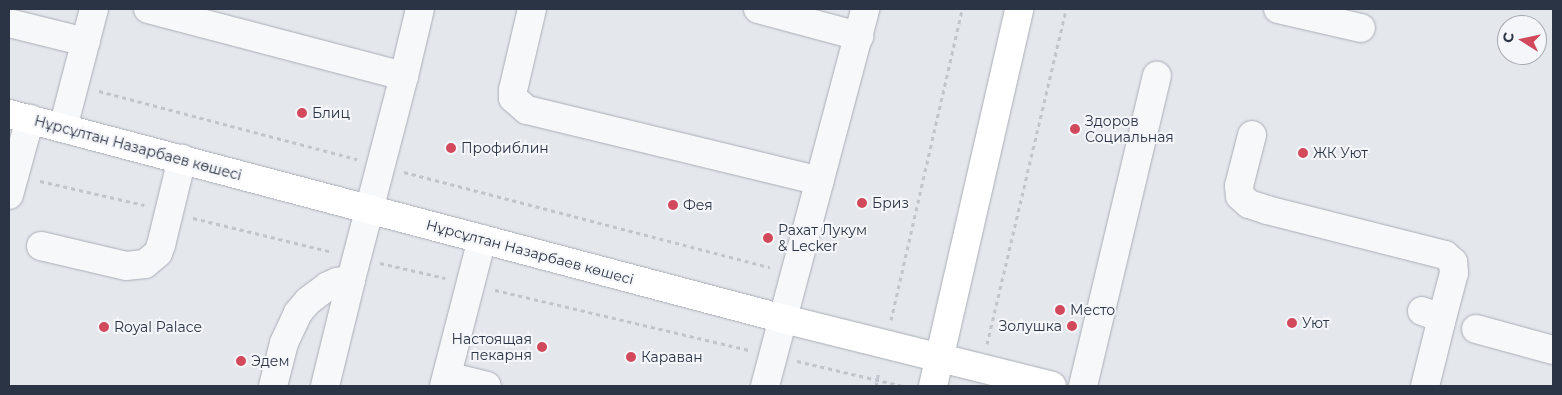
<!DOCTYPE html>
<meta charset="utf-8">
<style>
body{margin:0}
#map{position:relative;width:1562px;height:395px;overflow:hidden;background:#e4e7ec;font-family:Montserrat,sans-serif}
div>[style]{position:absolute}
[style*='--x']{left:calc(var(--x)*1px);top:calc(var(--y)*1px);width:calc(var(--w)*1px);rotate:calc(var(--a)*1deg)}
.path>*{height:3px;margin-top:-1.5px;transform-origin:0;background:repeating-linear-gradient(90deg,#c2c5cb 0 4px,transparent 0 8px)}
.roads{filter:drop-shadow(0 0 1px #a9aeb7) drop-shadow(0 0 1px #a9aeb7)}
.minor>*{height:28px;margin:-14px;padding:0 14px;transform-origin:14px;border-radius:14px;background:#f7f8fa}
.major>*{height:28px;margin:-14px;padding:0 14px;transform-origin:14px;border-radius:14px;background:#fff}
.dots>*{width:14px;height:14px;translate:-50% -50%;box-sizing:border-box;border:2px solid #f4f6f9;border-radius:50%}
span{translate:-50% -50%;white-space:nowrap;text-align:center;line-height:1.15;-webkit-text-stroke:4px #f4f6f9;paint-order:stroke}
.poi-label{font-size:14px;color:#2b3445}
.left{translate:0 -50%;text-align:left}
.right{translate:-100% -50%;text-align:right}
.street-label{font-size:14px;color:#2b3445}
.frame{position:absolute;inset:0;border:10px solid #2b3445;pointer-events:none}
.north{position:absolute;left:1497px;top:15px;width:50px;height:50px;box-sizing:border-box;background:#f4f6f9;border:1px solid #a4a8b1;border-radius:50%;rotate:280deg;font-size:14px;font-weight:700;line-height:20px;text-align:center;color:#2b3445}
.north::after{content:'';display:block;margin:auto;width:18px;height:22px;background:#d1495b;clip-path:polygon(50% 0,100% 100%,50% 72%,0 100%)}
</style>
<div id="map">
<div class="path">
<i style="--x:99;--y:91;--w:267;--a:14.8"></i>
<i style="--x:404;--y:172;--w:378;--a:14.6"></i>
<i style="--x:40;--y:181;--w:107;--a:13"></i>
<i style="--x:193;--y:218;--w:144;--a:13.7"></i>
<i style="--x:380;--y:263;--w:67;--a:13"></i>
<i style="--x:495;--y:290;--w:261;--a:13.3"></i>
<i style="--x:891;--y:320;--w:319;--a:-77.1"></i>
<i style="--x:987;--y:344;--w:344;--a:-76.7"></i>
<i style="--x:797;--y:361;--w:109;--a:13.3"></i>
<i style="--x:876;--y:386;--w:16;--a:-79"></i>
</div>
<div class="roads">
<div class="minor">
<i style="--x:148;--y:9;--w:265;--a:14.7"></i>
<i style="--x:404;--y:76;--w:211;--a:104.6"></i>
<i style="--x:351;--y:280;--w:14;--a:172"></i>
<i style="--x:337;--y:282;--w:10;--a:156"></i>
<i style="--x:328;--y:286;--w:25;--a:143"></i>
<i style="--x:308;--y:301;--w:16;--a:130"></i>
<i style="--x:298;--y:313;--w:33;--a:115"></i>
<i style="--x:284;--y:343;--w:44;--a:104.3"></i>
<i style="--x:532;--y:9;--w:83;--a:103.2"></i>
<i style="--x:513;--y:90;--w:8;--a:90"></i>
<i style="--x:513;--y:98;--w:18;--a:41"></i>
<i style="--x:527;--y:110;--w:301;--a:13.6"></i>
<i style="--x:758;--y:9;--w:105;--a:15"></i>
<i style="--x:1278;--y:9;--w:85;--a:12.9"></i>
<i style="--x:9;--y:23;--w:79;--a:13.9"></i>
<i style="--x:404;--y:76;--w:69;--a:-76.6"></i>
<i style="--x:63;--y:128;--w:123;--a:-75.4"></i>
<i style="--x:1252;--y:135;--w:53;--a:104.3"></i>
<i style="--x:1239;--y:186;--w:10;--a:84"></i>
<i style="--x:1240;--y:196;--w:12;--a:42"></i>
<i style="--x:1249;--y:204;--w:19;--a:18"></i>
<i style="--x:1267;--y:210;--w:184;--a:14.2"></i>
<i style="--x:1445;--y:255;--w:11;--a:41"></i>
<i style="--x:1453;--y:262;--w:11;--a:85"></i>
<i style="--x:1454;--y:273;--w:51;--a:104.9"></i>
<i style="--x:9;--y:195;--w:79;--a:-74.6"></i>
<i style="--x:41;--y:246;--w:87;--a:13.2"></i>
<i style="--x:126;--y:266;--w:19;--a:-6"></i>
<i style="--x:145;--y:264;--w:17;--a:-40"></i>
<i style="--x:158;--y:253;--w:9;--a:-69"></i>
<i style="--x:161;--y:245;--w:89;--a:-76.3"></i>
<i style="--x:1422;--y:311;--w:14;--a:21"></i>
<i style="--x:1435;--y:316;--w:8;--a:45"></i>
<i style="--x:1441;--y:322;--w:66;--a:104"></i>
<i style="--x:1476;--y:329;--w:80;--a:15.3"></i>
<i style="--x:447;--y:376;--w:41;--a:14"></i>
<i style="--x:325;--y:386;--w:109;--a:-76.2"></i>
<i style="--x:444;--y:386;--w:152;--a:-75.5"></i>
<i style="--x:765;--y:386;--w:390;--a:-75.1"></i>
<i style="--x:1083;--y:386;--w:319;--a:-76.6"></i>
</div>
<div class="major">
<i style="--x:9;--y:114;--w:802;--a:14.82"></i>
<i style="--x:784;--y:319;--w:276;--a:14"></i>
<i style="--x:933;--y:386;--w:387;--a:-77.1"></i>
</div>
</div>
<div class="dots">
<i style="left:302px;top:113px;background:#d1495b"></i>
<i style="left:1075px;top:129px;background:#d1495b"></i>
<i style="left:451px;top:148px;background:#d1495b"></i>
<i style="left:1303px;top:153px;background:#d1495b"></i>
<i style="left:862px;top:203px;background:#d1495b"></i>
<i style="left:673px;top:205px;background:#d1495b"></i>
<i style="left:768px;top:238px;background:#d1495b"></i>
<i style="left:1060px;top:310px;background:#d1495b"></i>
<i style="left:1292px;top:323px;background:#d1495b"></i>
<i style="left:1072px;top:326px;background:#d1495b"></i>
<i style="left:104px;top:327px;background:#d1495b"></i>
<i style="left:542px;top:347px;background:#d1495b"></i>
<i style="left:631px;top:357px;background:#d1495b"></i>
<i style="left:241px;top:361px;background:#d1495b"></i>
</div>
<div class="poi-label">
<span class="left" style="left:312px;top:113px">Блиц</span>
<span class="left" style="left:1085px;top:129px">Здоров<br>Социальная</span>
<span class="left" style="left:461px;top:148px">Профиблин</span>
<span class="left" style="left:1313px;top:153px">ЖК Уют</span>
<span class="left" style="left:872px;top:203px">Бриз</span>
<span class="left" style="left:683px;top:205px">Фея</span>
<span class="left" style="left:778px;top:238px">Рахат Лукум<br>&amp; Lecker</span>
<span class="left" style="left:1070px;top:310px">Место</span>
<span class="left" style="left:1302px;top:323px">Уют</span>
<span class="right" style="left:1062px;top:326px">Золушка</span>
<span class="left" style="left:114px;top:327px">Royal Palace</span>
<span class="right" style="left:532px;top:347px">Настоящая<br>пекарня</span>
<span class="left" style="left:641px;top:357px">Караван</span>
<span class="left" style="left:251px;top:361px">Эдем</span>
</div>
<div class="street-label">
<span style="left:138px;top:148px;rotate:15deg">Нұрсұлтан Назарбаев көшесі</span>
<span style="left:530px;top:252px;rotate:15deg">Нұрсұлтан Назарбаев көшесі</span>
</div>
<div class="frame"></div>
<div class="north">С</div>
</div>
